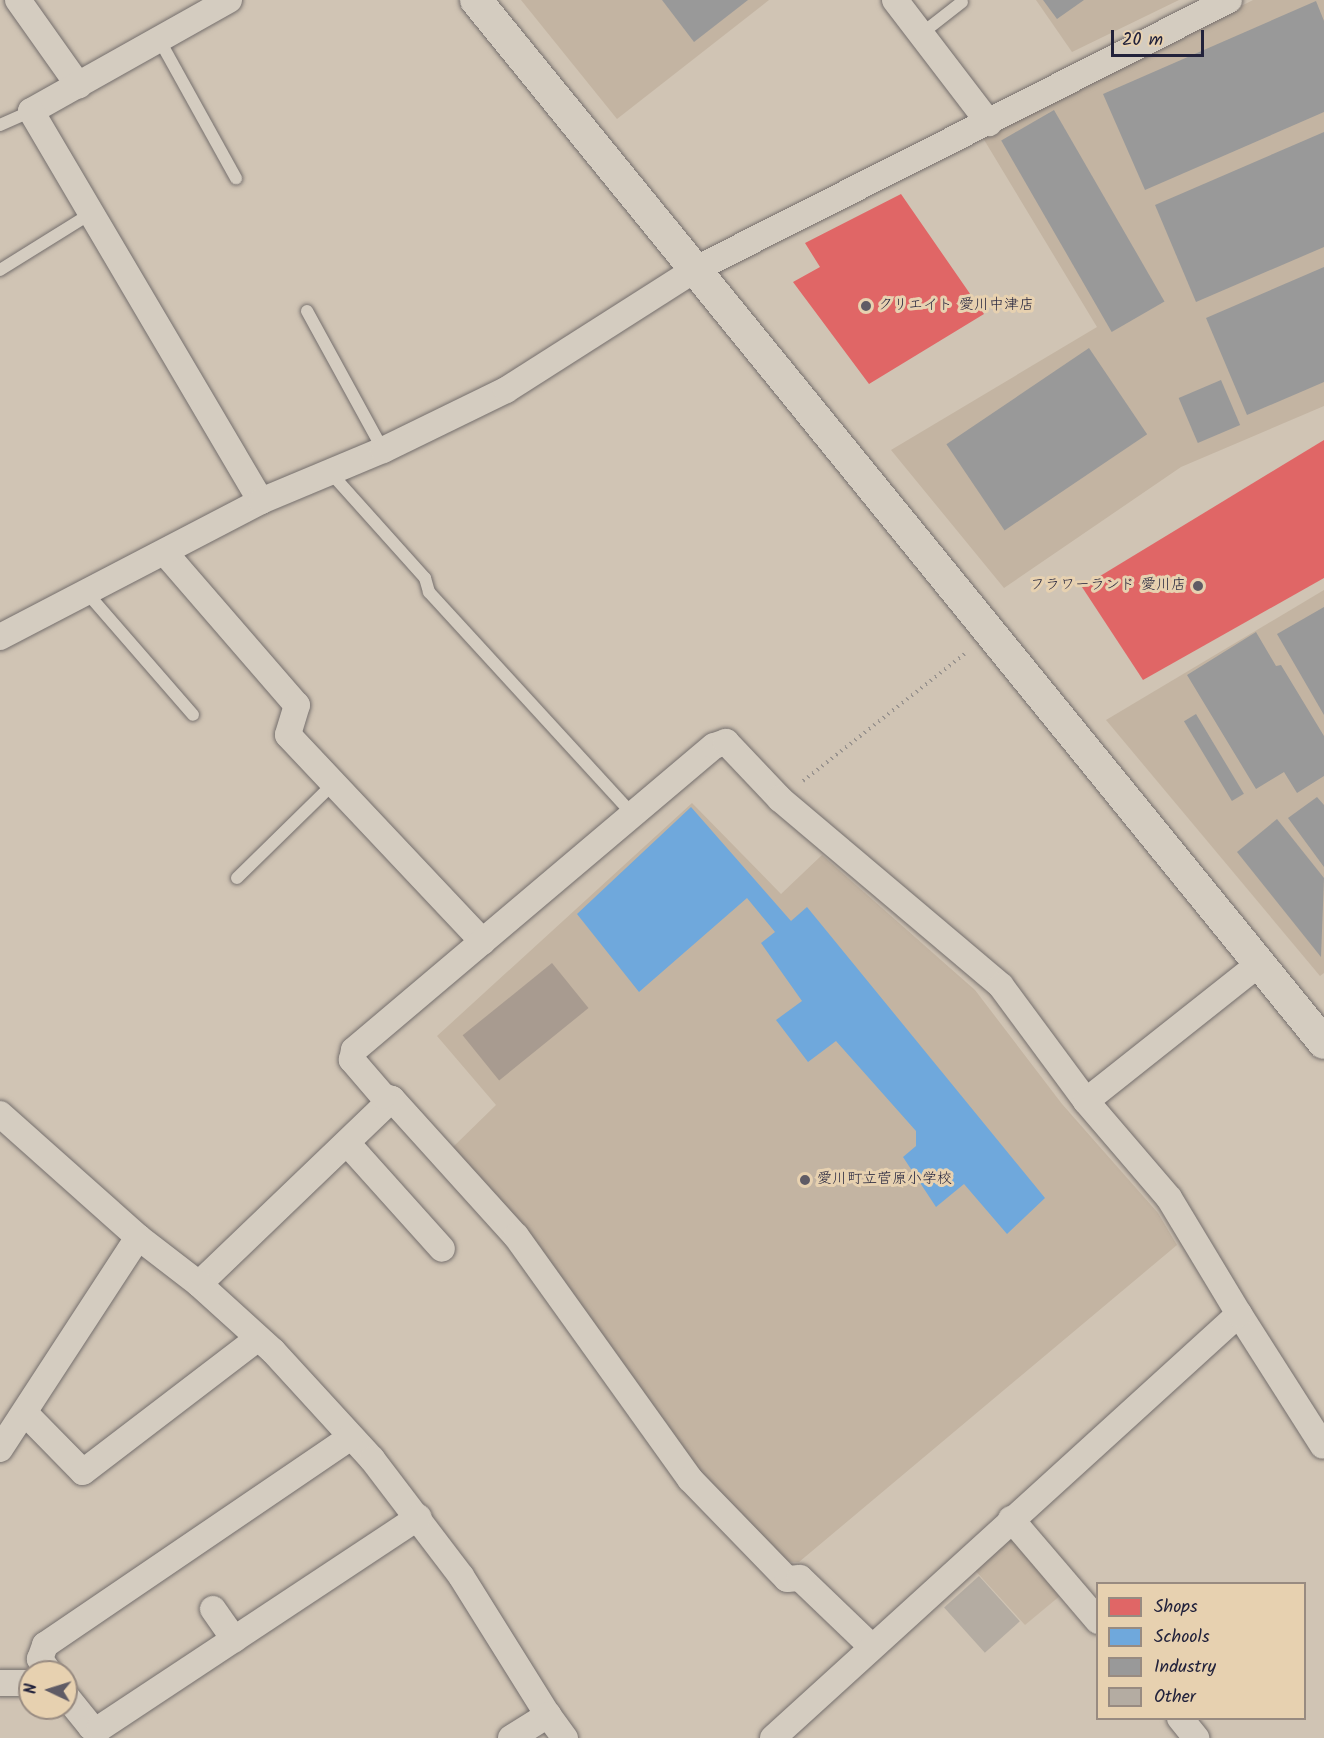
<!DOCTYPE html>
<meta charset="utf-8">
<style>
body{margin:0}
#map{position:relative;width:1324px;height:1738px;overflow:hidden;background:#d0c4b4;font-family:Kalam,"Klee One",sans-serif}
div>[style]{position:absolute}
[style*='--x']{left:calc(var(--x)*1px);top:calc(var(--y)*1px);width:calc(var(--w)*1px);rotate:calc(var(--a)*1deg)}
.built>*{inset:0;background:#c3b4a2}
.green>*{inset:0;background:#c5b6a4}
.water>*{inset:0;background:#a89b90;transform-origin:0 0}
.shops>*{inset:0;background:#e06666}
.schools>*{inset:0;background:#6fa8dc}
.industry>*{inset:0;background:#999;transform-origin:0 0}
.building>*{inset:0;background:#b4aca2;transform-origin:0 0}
.path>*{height:4px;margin-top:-2px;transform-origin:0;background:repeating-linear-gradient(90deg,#9a948f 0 1.5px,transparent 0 6px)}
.roads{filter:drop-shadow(0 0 2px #756f6d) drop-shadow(0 0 2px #756f6d)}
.service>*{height:12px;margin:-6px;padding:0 6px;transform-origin:6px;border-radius:6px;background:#d4ccc0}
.minor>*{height:26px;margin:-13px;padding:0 13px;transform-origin:13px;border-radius:13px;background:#d4ccc0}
.tertiary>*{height:32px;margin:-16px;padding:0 16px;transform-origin:16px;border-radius:16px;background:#d4ccc0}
.dots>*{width:16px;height:16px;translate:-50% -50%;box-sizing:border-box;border:3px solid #e7d1b0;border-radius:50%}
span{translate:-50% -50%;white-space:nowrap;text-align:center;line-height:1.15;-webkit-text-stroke:6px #e7d1b0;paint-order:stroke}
.poi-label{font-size:15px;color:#22223b}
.left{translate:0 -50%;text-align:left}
.right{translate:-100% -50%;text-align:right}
.legend{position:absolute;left:1096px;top:1582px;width:210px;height:138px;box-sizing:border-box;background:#e7d1b0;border:2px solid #988b81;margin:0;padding:8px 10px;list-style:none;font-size:18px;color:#22223b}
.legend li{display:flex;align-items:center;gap:12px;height:30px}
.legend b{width:30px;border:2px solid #988b81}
.north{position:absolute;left:18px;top:1660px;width:60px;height:60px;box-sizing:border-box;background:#e7d1b0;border:2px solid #988b81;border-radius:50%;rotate:274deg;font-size:16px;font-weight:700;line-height:24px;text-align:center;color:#22223b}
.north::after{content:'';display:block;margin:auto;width:21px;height:27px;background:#5f5b65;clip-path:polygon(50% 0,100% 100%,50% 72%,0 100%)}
.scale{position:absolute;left:1111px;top:30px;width:93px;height:27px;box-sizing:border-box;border:3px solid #22223b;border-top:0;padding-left:8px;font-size:18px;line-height:21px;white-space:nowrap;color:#22223b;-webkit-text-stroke:4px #e7d1b0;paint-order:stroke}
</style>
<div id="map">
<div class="built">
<i style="clip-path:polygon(521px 0,769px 0,617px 119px)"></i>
<i style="clip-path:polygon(1036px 0,1179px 0,1072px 52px)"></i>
<i style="clip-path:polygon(1253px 0,1324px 0,1324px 406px,1181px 467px,1004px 588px,891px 450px,1097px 327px,983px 138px)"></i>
<i style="clip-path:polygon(1324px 590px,1324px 973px,1320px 976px,1106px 720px)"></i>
<i style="clip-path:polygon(692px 803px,781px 894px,822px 855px,975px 990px,1062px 1104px,1158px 1213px,1177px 1245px,799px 1562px,777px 1561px,706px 1486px,526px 1232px,453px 1147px,496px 1105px,437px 1036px)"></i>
</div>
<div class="green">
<i style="clip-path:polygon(1001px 1539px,1017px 1540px,1061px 1595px,1025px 1625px,971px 1566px)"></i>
</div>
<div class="water">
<i style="left:552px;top:963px;width:58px;height:115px;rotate:51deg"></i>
</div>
<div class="shops">
<i style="clip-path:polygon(901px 194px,984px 314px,869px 384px,793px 282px,820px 267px,805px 243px)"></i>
<i style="clip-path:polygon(1324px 440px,1324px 578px,1143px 680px,1082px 587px)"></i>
</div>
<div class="schools">
<i style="clip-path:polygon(691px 807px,791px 921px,807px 907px,1045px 1198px,1007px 1234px,964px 1184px,936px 1207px,903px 1157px,916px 1146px,916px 1131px,836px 1041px,808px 1062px,776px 1020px,802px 1001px,761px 943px,775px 932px,747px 898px,639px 992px,577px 914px)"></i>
</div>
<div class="industry">
<i style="clip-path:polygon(662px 0,748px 0,694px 42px)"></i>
<i style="clip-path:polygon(1043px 0,1084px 0,1057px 19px)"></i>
<i style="clip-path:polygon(1316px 1px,1324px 21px,1324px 112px,1145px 190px,1103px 94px)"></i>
<i style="left:1054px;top:110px;width:221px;height:61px;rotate:60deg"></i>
<i style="clip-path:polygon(1324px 132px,1324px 247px,1196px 302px,1155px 205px)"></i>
<i style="clip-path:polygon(1324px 267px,1324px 382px,1247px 415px,1206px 318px)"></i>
<i style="left:1089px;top:348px;width:104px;height:172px;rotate:56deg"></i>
<i style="left:1221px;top:380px;width:49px;height:46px;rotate:67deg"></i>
<i style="clip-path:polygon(1324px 607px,1324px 715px,1277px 634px)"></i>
<i style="clip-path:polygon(1256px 632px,1276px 666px,1281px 665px,1324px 736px,1324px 776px,1297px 793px,1284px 772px,1256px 789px,1187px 675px)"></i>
<i style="left:1196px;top:714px;width:93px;height:14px;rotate:59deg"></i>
<i style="clip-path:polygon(1317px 797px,1324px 805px,1324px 867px,1288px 818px)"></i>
<i style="clip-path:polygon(1277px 819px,1324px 878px,1321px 957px,1237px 852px)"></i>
</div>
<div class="building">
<i style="left:979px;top:1576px;width:61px;height:47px;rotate:48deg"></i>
</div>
<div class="path">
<i style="--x:803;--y:781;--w:209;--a:-38.2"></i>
</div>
<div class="roads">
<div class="service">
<i style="--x:921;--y:34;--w:52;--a:-38"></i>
<i style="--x:160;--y:41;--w:157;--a:61"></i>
<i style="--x:0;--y:125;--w:34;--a:-24"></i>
<i style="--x:0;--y:270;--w:106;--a:-31.9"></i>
<i style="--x:307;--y:311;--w:158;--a:61.3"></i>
<i style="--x:329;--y:471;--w:144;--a:48.1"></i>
<i style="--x:425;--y:578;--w:15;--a:74"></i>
<i style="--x:429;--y:592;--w:302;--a:47.5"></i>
<i style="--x:88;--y:594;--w:160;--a:49"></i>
<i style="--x:237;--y:878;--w:136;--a:-44.4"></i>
</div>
<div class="minor">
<i style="--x:18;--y:0;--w:105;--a:54.7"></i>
<i style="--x:229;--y:0;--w:227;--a:150.7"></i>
<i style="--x:31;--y:111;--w:453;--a:59.5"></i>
<i style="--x:895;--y:0;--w:155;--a:52.6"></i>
<i style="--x:166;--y:554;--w:200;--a:49.1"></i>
<i style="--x:297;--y:705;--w:31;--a:107"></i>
<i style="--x:288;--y:735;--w:284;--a:46.7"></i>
<i style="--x:0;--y:637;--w:294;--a:-27.5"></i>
<i style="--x:261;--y:501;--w:132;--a:-22.7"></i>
<i style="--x:383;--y:450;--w:137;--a:-26"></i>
<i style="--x:506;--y:390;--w:225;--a:-32.5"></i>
<i style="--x:696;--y:269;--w:597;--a:-26.78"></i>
<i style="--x:392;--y:1099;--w:185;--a:47.9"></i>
<i style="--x:516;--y:1236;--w:299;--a:54.4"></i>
<i style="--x:690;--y:1479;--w:139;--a:45.9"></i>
<i style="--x:787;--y:1579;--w:13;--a:-4"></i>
<i style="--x:800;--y:1578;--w:98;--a:43.8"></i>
<i style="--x:0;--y:1114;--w:185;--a:41.7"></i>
<i style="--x:347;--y:1143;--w:142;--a:48.1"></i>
<i style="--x:199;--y:1284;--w:267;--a:-43.8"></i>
<i style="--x:392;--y:1099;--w:9;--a:-162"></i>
<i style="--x:383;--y:1096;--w:48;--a:-130.7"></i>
<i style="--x:352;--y:1060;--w:10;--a:-79"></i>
<i style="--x:354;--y:1050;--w:471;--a:-40.2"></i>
<i style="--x:714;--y:746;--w:13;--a:-18"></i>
<i style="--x:726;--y:742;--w:79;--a:46.5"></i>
<i style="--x:780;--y:799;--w:289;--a:40.2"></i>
<i style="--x:1001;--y:986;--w:143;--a:53.5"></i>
<i style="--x:1239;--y:1314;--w:156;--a:57.5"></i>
<i style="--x:26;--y:1414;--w:81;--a:45.5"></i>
<i style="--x:83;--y:1472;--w:219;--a:-37.4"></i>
<i style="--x:0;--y:1449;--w:253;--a:-56.9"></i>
<i style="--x:138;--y:1237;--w:77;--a:37.6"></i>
<i style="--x:199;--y:1284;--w:100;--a:42.2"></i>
<i style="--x:273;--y:1351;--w:147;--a:47.5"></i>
<i style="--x:372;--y:1459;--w:147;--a:52.7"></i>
<i style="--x:461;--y:1576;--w:164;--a:58"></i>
<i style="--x:1011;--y:1519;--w:134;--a:49.5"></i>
<i style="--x:213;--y:1609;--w:37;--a:55"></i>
<i style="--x:49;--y:1672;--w:16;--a:-125"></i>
<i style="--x:40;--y:1659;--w:15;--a:-70"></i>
<i style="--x:45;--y:1645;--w:369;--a:-34.2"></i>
<i style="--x:0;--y:1683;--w:30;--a:0"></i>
<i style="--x:66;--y:1696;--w:40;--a:51"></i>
<i style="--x:91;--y:1727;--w:9;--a:6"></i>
<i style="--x:100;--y:1728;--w:382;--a:-33.5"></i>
<i style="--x:1180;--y:1718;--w:26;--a:51"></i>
<i style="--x:511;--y:1738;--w:44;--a:-31.9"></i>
<i style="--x:548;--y:1715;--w:29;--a:54"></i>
<i style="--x:773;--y:1738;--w:630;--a:-42.3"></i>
<i style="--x:1239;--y:1314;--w:135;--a:-121.1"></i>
<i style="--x:1169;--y:1198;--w:128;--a:-130.6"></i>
<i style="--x:1086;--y:1101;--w:222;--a:-38.4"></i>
</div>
<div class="tertiary">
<i style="--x:476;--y:0;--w:1344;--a:50.89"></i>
</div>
</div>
<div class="dots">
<i style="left:866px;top:306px;background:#5f5b65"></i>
<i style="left:1198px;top:586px;background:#5f5b65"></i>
<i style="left:805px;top:1180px;background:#5f5b65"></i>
</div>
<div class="poi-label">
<span class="left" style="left:878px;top:306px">クリエイト 愛川中津店</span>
<span class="right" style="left:1186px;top:586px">フラワーランド 愛川店</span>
<span class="left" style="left:817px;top:1180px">愛川町立菅原小学校</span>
</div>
<ul class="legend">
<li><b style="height:16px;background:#e06666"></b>Shops</li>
<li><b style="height:16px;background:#6fa8dc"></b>Schools</li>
<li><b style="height:16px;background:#999"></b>Industry</li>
<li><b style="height:16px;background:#b4aca2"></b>Other</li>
</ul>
<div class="north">N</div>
<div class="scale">20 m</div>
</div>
